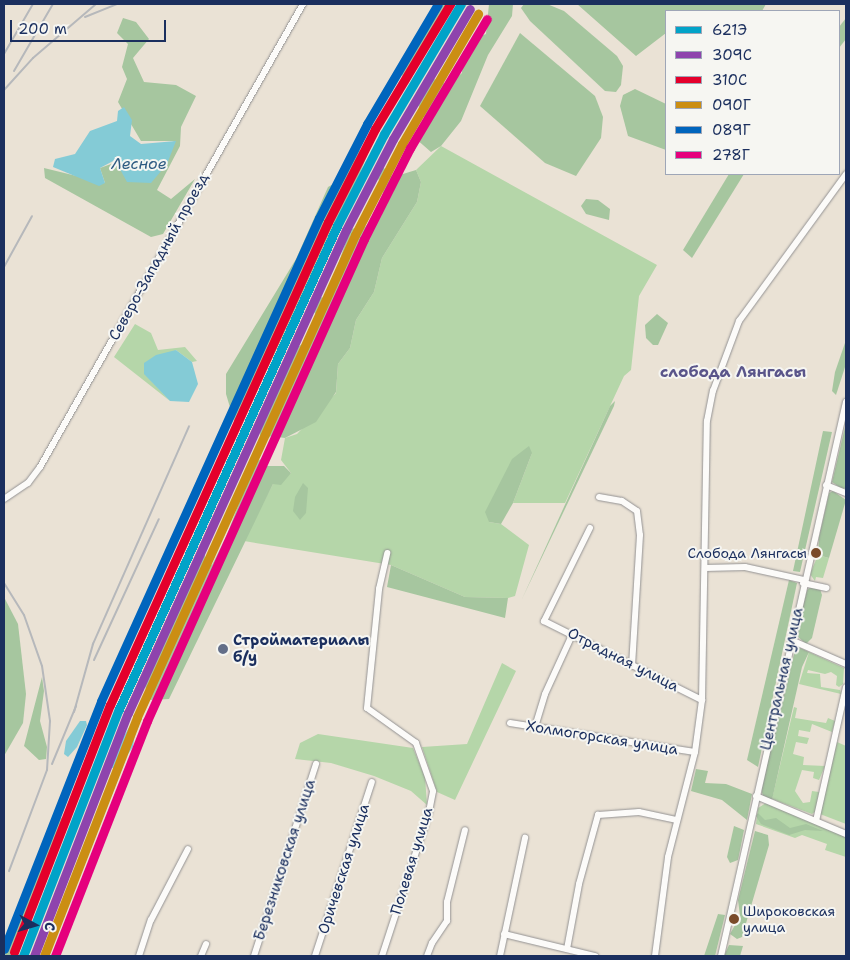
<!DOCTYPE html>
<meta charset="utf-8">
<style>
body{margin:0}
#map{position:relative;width:850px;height:960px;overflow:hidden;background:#eae2d5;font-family:"Shantell Sans",sans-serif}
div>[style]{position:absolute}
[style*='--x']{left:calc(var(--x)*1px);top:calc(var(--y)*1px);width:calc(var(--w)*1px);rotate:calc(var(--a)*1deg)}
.green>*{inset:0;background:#b5d6a9}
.forest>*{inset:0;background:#a6c69f}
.water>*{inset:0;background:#84cbd6}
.roads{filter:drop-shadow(0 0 1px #939293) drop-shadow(0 0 1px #939293)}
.minor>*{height:6px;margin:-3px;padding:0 3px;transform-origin:3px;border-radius:3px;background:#fcfbf9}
.rail>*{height:2px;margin:-1px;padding:0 1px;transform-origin:1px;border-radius:1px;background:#b6b8bb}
.rail-1>*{height:9px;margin:-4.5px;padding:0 4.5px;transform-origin:4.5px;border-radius:4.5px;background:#01a3c8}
.rail-2>*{height:9px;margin:-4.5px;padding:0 4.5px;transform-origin:4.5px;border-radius:4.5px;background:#8e44ad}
.rail-3>*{height:9px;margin:-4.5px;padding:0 4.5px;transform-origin:4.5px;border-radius:4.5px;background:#e4002b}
.rail-4>*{height:9px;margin:-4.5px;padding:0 4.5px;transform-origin:4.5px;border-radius:4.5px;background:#cb8e13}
.rail-5>*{height:9px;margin:-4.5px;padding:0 4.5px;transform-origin:4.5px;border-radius:4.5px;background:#0065bd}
.rail-6>*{height:9px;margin:-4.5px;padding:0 4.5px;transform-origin:4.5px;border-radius:4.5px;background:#e5007d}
.dots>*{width:14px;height:14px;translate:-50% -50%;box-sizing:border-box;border:2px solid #f6f6f2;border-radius:50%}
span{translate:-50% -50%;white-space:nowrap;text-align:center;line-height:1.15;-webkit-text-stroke:4px #f6f6f2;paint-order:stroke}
.bus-label{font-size:14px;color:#1b2f5e}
.right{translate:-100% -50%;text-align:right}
.left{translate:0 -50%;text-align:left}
.street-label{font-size:15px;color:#1b2f5e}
.poi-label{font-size:15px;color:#1b2f5e;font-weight:700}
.water-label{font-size:16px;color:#2e5b82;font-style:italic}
.neighbourhood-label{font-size:16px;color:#5a558a;font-weight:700}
.frame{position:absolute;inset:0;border:5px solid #1b2f5e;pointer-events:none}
.legend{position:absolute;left:665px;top:10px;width:175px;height:165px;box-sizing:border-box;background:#f6f6f2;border:1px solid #9ea6b7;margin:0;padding:6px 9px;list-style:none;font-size:15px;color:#1b2f5e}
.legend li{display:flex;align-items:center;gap:10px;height:25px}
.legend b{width:25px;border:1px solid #9ea6b7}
.north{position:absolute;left:10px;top:900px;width:50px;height:50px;-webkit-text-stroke:4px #f6f6f2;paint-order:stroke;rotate:96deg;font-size:14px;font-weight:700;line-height:20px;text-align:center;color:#1b2f5e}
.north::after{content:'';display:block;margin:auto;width:18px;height:22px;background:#1b2f5e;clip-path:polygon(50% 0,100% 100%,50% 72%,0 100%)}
.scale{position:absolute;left:10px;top:20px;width:156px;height:22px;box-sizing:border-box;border:2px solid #1b2f5e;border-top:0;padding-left:6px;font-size:15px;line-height:18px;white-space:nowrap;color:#1b2f5e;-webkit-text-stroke:4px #f6f6f2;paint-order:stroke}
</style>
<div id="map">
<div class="green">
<i style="clip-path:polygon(441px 146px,657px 265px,639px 296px,631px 370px,624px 376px,565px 503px,513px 503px,532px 453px,489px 522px,501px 524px,529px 545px,515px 596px,508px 598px,465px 597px,391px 565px,244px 541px,273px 484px,291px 473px,281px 460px,285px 438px,297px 434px,336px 393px,338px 364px,350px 348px,356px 320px,374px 292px,382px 258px,417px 202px,421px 182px,416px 170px)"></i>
<i style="clip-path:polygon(135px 324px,151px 333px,158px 350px,185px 347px,197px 361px,192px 362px,176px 350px,145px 374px,170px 401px,114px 357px)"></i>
<i style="clip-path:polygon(818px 555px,829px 558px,823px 578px,816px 577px,815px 581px,810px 574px)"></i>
<i style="clip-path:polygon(809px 652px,844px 668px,843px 684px,839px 687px,836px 685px,837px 676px,831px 672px,825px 674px,808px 670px,807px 673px,820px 674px,821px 687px,840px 690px,841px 694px,799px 684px)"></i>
<i style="clip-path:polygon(502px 663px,516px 671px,455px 800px,437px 792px,422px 747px,467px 744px)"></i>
<i style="clip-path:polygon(794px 707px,797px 708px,795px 718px,826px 723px,828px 718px,835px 721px,832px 732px,812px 724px,810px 732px,799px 730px,798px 736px,809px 738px,807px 744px,796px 742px,793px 754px,804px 757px,803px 765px,825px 766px,819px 780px,813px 778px,814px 772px,802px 770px,795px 791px,803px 803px,810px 802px,812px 791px,819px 792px,816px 811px,812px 814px,772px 799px)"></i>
<i style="clip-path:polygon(318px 734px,413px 748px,425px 777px,427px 805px,411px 791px,374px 776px,331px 763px,295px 759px,300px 743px)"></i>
<i style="clip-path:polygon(837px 742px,846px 746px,846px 824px,820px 814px)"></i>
<i style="clip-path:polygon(766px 803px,846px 836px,846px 857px,825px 850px,827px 844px,802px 835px,795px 838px,756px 824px,758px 808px)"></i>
</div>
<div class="forest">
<i style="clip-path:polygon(434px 4px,453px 4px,408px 84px,400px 72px)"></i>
<i style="clip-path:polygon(489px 4px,513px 4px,512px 16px,488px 55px,461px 121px,441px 146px,431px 152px,415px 138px,424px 118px,416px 100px,427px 76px,448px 85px,462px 73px,463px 52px,475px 38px,486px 34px)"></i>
<i style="clip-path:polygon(524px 4px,547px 4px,564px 11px,617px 56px,623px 66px,621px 85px,616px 92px,605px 91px,530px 21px,521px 8px)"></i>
<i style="clip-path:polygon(577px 4px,766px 4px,762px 11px,666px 11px,666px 33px,636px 56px)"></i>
<i style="clip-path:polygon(123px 18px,136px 22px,149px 39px,133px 58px,144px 82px,176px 85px,196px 96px,181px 127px,180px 146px,157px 190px,171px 199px,195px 179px,163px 234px,151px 237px,45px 178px,44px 168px,105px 183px,100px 168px,175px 141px,141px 141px,118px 102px,127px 79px,122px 67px,128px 44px,117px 33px)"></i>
<i style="clip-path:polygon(846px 18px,846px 39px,839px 48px,839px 27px)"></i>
<i style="clip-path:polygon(520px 33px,595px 96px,603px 117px,601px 138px,576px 176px,545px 163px,480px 106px)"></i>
<i style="clip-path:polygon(635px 89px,666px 104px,666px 150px,628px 136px,620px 106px,623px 95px)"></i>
<i style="clip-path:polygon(359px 150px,369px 151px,360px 173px,274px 355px,247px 409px,235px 424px,226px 394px,226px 374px,296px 259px,328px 187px,335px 183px)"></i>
<i style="clip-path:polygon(379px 163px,393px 177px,416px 170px,421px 182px,417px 202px,382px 258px,374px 292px,356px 320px,350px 348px,338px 364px,336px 392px,316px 422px,285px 438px,271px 436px,260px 445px,260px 425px,293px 350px,310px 339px,318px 318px,310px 306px,319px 297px,327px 298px,350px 229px,365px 227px,380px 210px,383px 192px,376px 173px)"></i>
<i style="clip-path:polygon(729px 174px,744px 174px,692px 258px,683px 250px)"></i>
<i style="clip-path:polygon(586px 199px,598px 200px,610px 209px,609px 220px,586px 214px,581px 206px)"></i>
<i style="clip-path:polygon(657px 314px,668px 323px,658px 345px,653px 345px,646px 338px,645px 325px)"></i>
<i style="clip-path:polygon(846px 340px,846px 364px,836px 395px,832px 391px,835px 372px)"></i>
<i style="clip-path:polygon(615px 401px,614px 406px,522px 599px,610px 406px)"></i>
<i style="clip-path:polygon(846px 423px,846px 488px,842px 489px,832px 482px)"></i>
<i style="clip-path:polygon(823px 431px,832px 432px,800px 572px,793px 571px)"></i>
<i style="clip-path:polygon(529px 446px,532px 453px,513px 503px,501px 524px,489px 522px,485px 512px,512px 459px)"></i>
<i style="clip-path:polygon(261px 459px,267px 466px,284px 466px,291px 473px,281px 485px,273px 484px,169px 699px,149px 700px,145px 686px,146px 670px,194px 562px,200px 548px,205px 550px,205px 560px,212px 565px,227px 535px,254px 463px)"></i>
<i style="clip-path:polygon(303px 483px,308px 488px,306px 513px,300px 520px,293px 511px,295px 497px)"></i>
<i style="clip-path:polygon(833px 491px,846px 500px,829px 558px,818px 555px,819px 537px,829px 493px)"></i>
<i style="clip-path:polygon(391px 565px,465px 597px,508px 598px,505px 618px,387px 587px)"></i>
<i style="clip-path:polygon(789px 580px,797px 583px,758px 767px,747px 760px)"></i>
<i style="clip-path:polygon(811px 587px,820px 589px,822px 595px,812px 638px,806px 644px,796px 635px,807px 590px)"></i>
<i style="clip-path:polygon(4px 597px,18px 624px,26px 694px,23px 723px,4px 756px)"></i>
<i style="clip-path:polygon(796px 646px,809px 652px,802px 667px,772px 800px,763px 796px,761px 789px)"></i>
<i style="clip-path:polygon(42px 677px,44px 691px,40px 721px,47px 747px,46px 759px,39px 760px,24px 746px)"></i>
<i style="clip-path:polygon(696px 769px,708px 771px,705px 783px,726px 784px,752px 794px,747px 820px,722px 800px,691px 791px)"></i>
<i style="clip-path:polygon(758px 813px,765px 820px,776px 818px,790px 828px,806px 824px,823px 831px,805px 830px,789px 835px,761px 824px,756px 816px)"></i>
<i style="clip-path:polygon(61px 817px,64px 821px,63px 830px,37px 886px,10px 956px,4px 956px,4px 941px,48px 834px)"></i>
<i style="clip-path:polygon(734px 826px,744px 830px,738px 860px,730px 863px,727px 857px)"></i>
<i style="clip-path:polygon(755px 831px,768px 835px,769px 845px,742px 937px,737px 939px,730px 934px,740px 916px,738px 900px)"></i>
<i style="clip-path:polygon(718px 914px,725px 915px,715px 956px,704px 956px)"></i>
<i style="clip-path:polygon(729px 945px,743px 946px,740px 956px,724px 956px)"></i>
</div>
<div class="water">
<i style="clip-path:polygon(124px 107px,132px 120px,130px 136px,141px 144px,176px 141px,167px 164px,151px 183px,127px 182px,115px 160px,100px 168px,105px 183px,99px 186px,53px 167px,55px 159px,75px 154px,90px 131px,117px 121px,118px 111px)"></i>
<i style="clip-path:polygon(176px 350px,192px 362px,198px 384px,189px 402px,170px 401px,144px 374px,144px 363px,156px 355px)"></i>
<i style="clip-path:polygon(80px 721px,86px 721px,87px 725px,77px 747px,68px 757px,64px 754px,66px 741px)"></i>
<i style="clip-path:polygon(131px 724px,136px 726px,133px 747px,118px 768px,111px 768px,108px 761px,118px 737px,124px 736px)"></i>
</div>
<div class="roads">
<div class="minor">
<i style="--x:826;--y:485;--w:22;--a:22"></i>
<i style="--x:599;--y:497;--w:23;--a:10"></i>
<i style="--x:622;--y:501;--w:18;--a:34"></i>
<i style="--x:637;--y:511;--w:24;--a:83"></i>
<i style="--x:640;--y:535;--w:131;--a:93.5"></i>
<i style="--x:4;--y:499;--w:29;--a:-34"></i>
<i style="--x:28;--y:483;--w:20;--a:-53"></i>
<i style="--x:40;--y:467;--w:532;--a:-60.4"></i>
<i style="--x:590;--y:528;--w:104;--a:116.3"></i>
<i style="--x:544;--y:621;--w:177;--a:26.6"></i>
<i style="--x:705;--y:568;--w:40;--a:-1.4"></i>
<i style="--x:745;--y:567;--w:60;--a:12.4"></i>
<i style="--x:803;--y:583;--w:24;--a:12"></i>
<i style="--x:791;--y:640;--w:60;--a:23.6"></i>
<i style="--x:510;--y:723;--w:187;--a:8.9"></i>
<i style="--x:535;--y:727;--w:34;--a:-73"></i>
<i style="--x:545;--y:694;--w:65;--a:-65.4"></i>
<i style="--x:756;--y:796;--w:98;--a:22.9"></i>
<i style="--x:816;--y:821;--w:137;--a:-77.4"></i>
<i style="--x:504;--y:934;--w:94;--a:13.6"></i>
<i style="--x:567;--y:949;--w:66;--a:-79.5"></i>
<i style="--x:579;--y:884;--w:72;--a:-74.6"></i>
<i style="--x:598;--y:815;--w:41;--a:-4.2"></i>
<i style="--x:639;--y:812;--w:39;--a:12"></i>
<i style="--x:139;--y:956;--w:38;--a:-72"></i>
<i style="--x:151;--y:920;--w:80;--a:-62.5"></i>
<i style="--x:201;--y:956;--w:13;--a:-67"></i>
<i style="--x:254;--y:956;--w:202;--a:-72.1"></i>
<i style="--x:315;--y:956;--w:183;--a:-71.9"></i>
<i style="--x:382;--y:956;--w:151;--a:-71.9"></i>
<i style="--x:429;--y:812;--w:21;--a:-79"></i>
<i style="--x:433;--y:791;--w:51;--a:-109.5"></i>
<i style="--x:416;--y:743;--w:60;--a:-144.5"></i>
<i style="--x:367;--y:708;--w:120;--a:-84.2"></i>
<i style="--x:379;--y:589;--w:37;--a:-77"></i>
<i style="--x:427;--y:956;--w:14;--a:-69"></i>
<i style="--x:432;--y:943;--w:27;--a:-56"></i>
<i style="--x:447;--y:921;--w:19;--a:-90"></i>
<i style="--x:447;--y:902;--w:74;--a:-76"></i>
<i style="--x:500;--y:956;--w:121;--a:-78"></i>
<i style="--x:655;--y:956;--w:100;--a:-82.5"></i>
<i style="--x:668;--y:857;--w:108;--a:-75.6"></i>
<i style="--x:695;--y:752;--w:52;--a:-82.3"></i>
<i style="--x:702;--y:700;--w:279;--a:-89"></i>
<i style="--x:707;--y:421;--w:31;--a:-79"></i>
<i style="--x:713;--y:391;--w:75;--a:-69.6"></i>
<i style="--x:739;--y:321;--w:182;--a:-53.9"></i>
<i style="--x:721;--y:956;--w:568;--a:-77.29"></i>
</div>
</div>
<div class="rail">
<i style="--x:85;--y:17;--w:35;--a:-22"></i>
<i style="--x:4;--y:54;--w:58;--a:-59.9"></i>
<i style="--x:14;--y:71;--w:78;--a:-59.8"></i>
<i style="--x:4;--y:90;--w:43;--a:-47.8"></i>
<i style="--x:33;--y:58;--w:83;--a:-40.6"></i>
<i style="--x:4;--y:267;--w:58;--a:-61.2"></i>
<i style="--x:4;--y:583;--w:38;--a:58"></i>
<i style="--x:24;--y:615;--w:54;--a:70.6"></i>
<i style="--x:42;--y:666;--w:56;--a:81.7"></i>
<i style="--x:50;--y:721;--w:49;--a:93.5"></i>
<i style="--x:47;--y:770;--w:108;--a:110.6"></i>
<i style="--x:94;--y:660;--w:155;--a:-65.3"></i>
<i style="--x:74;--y:712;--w:71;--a:-74.4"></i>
<i style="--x:93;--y:644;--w:238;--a:-66.2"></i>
<i style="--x:52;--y:764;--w:63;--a:-67.5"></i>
</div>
<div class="rail-1">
<i style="--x:23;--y:956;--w:265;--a:-68.8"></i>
<i style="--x:119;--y:709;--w:530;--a:-65.71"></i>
<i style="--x:337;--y:226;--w:103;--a:-62.9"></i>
<i style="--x:384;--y:134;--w:151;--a:-59.4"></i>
</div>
<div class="rail-2">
<i style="--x:34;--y:956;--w:261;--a:-68.9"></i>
<i style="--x:128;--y:713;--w:530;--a:-65.71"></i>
<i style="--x:346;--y:230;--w:102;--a:-62.7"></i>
<i style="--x:393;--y:139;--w:151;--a:-59.4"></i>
</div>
<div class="rail-3">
<i style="--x:14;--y:952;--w:265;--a:-68.8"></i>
<i style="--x:110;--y:705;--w:530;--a:-65.71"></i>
<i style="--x:328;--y:222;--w:104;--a:-63.2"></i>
<i style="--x:375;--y:129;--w:146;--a:-59"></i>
</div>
<div class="rail-4">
<i style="--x:44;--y:956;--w:256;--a:-68.7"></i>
<i style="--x:137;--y:717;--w:529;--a:-65.66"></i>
<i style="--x:355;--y:235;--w:102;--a:-62.7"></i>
<i style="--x:402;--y:144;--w:151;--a:-59.7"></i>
</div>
<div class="rail-5">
<i style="--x:4;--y:949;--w:266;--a:-68.6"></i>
<i style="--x:101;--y:701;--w:530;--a:-65.71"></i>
<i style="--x:319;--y:218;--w:106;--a:-62.9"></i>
<i style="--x:367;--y:124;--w:139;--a:-59.4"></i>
</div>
<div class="rail-6">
<i style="--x:55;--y:956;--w:252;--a:-68.6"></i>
<i style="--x:147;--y:721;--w:529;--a:-65.76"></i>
<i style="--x:364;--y:239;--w:102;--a:-63.2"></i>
<i style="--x:410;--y:148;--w:150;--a:-59.2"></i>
</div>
<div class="dots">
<i style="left:816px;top:553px;background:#7a4b2a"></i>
<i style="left:223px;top:649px;background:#636e88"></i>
<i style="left:734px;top:919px;background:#7a4b2a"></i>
</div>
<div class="bus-label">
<span class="right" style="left:807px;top:553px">Слобода Лянгасы</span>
<span class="left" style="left:743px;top:919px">Широковская<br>улица</span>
</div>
<div class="street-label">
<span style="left:159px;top:257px;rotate:-61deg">Северо-Западный проезд</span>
<span style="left:623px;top:660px;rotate:27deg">Отрадная улица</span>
<span style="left:782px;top:679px;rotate:-77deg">Центральная улица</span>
<span style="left:602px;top:738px;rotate:9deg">Холмогорская улица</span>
<span style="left:285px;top:860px;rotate:-72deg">Березниковская улица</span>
<span style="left:412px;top:861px;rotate:-73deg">Полевая улица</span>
<span style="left:344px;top:869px;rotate:-72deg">Оричевская улица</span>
</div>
<div class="poi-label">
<span class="left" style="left:233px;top:649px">Стройматериалы<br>б/у</span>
</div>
<div class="water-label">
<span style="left:139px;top:164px">Лесное</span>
</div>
<div class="neighbourhood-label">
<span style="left:733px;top:372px">слобода Лянгасы</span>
</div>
<div class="frame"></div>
<ul class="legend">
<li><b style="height:6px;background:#01a3c8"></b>621Э</li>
<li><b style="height:6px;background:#8e44ad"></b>309С</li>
<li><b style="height:6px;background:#e4002b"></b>310С</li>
<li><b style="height:6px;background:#cb8e13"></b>090Г</li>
<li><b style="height:6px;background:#0065bd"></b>089Г</li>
<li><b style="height:6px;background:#e5007d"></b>278Г</li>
</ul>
<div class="north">С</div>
<div class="scale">200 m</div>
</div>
